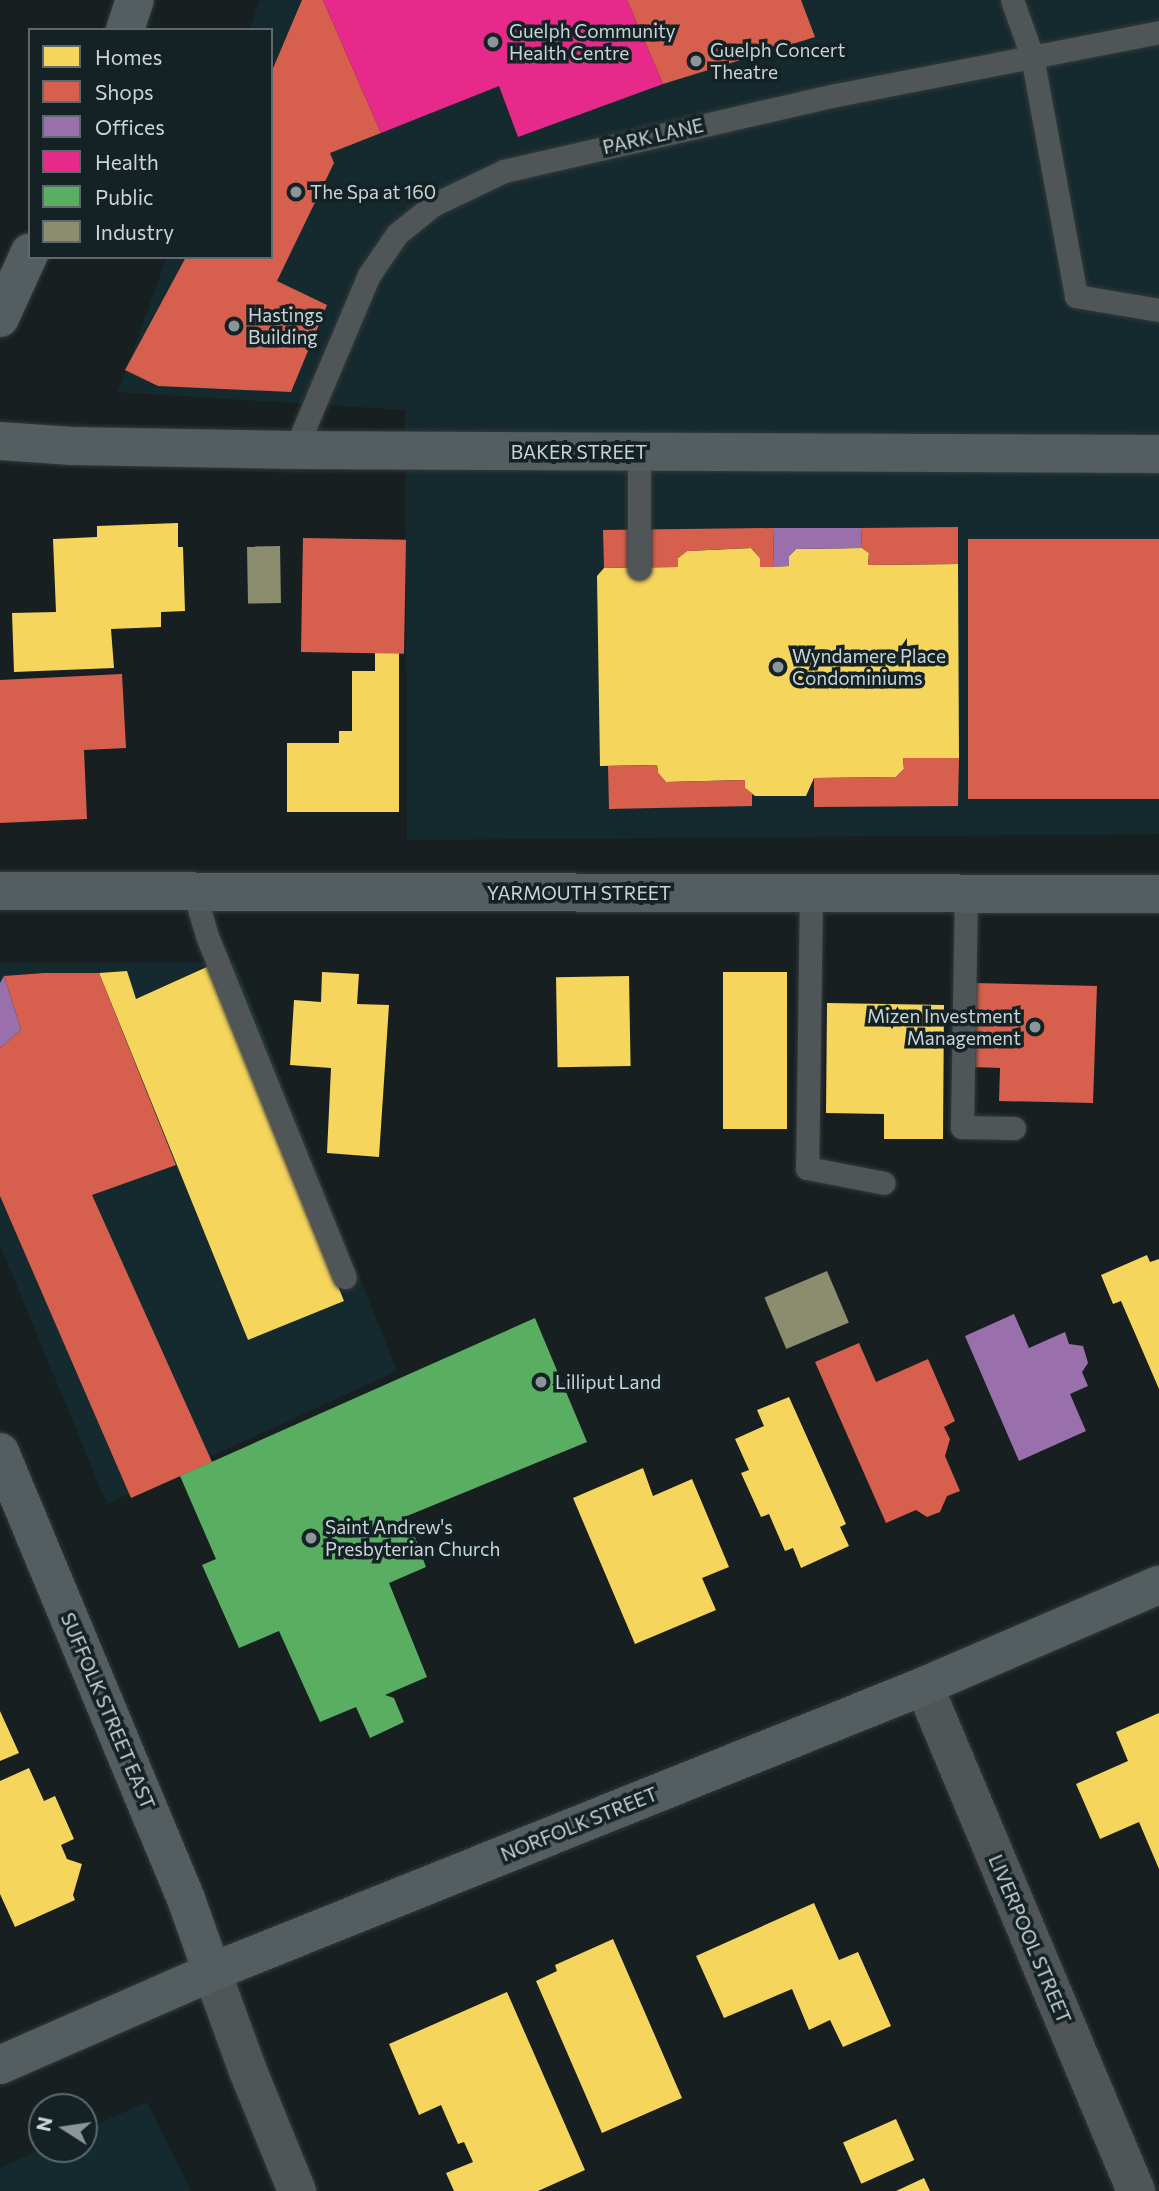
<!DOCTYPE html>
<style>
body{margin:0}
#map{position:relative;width:1159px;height:2191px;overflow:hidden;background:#181f21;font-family:Commissioner,sans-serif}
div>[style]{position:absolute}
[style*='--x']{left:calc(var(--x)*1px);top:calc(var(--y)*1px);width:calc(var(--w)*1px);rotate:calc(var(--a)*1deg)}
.built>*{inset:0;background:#152a2f}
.homes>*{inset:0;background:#f6d55c;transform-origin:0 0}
.shops>*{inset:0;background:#d6604d;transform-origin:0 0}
.offices>*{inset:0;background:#9970ab}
.health>*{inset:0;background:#e7298a}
.public>*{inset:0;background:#5aae61}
.industry>*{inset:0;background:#8c8c6e;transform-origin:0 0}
.roads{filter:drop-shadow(0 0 2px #343a3b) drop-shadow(0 0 2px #343a3b)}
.lane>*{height:23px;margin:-11.5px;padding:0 11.5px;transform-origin:11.5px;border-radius:11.5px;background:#505657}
.street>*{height:38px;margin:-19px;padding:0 19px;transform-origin:19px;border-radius:19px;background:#505657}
.secondary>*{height:38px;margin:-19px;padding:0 19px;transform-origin:19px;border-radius:19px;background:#545d5f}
.dots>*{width:19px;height:19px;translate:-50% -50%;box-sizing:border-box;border:4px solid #142225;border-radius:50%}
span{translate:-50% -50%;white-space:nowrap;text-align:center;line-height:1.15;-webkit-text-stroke:7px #142225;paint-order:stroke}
.poi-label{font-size:19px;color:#cbd4d6}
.left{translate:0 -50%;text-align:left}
.right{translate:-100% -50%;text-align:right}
.street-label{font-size:19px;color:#cbd4d6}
.legend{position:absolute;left:28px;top:28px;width:245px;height:231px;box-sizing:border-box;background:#142225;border:2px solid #5d696c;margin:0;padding:9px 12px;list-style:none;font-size:21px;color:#cbd4d6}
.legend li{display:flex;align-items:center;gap:14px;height:35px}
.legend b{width:35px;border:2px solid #5d696c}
.north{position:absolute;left:28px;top:2093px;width:70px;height:70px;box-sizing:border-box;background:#142225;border:2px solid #5d696c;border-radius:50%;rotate:282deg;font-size:19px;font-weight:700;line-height:28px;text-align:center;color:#cbd4d6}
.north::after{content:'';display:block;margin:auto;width:24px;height:32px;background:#8c9597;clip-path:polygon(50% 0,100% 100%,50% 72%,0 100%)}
</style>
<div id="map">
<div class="built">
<i style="clip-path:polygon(260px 0,1159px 0,1159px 834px,407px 840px,405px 410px,118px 392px,167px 257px,271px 257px,271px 30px,249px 30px)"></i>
<i style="clip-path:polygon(235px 962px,397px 1371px,107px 1504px,0 1245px,0 963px)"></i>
<i style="clip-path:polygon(147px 2102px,191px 2191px,0 2191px,0 2168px,42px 2149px,84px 2149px,84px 2130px)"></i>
</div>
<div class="homes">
<i style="clip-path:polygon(178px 523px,178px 547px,183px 547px,185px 611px,161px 612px,161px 627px,111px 629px,114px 668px,14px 672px,12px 613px,56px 612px,53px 539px,97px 537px,97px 526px)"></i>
<i style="clip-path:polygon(751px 548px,760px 558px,760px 567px,789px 566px,789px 556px,796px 549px,862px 548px,869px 553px,868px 565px,958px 564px,959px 758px,903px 758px,904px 769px,896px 777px,814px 778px,806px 796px,755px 796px,745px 788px,745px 780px,666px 782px,658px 773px,657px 765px,600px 766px,597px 576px,604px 568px,678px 567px,678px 558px,687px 551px)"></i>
<i style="clip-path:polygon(375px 652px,399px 652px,399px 812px,287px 812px,287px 743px,339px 743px,339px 731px,352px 731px,352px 671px,375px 671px)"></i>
<i style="clip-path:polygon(209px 966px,344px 1301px,248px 1340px,99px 973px,127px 971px,136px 999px)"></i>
<i style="clip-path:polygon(322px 972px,359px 974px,357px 1004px,389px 1005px,379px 1157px,327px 1153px,331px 1068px,290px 1065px,294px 1000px,321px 1002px)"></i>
<i style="left:723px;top:972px;width:64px;height:157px"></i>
<i style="left:629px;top:976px;width:90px;height:73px;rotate:89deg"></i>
<i style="clip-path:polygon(827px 1003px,944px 1005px,943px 1139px,884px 1139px,884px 1114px,826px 1113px)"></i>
<i style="clip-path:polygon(1147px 1255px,1150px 1262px,1159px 1259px,1159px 1389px,1121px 1301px,1113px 1304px,1101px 1275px)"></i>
<i style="clip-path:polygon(789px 1397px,846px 1524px,840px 1527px,849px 1546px,801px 1568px,793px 1548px,785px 1551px,769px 1514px,761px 1517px,741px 1473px,749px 1470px,735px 1439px,764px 1426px,757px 1410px)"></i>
<i style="clip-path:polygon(643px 1468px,653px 1496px,692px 1479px,729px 1567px,702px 1578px,716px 1610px,635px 1644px,573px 1498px)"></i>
<i style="clip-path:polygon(0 1711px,19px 1753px,0 1761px)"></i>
<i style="clip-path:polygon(1159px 1713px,1159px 1869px,1139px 1822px,1100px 1839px,1076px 1784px,1128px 1761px,1116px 1732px)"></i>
<i style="clip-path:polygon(29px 1768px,44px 1801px,55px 1796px,74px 1839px,61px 1845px,67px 1859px,82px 1864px,73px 1895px,75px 1900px,15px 1927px,0 1894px,0 1781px)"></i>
<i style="clip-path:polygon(814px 1903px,839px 1960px,858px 1952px,891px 2026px,843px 2047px,830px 2020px,809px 2030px,792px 1989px,724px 2018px,696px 1956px)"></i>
<i style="clip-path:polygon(613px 1939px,682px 2098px,602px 2133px,536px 1981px,557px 1971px,555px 1965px)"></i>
<i style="clip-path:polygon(507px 1992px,585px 2170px,538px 2191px,454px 2191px,446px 2173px,473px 2162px,464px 2142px,458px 2144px,441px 2105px,419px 2115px,389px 2044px)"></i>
<i style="left:896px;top:2119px;width:45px;height:58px;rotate:66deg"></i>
<i style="clip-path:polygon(924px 2178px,930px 2191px,896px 2191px)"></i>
</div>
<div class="shops">
<i style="clip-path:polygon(302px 0,323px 0,381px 133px,330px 153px,334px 163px,277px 281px,327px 305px,291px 392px,158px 386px,125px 370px,186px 257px,271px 257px,271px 73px)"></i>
<i style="clip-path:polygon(627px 0,801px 0,815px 37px,663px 84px)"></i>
<i style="clip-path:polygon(958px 527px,958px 564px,868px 565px,869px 553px,862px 548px,861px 528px)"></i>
<i style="clip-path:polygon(773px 528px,774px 567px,760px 567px,760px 558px,751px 548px,687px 551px,678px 558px,678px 567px,604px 568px,603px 530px)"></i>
<i style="left:303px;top:538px;width:103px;height:114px;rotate:1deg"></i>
<i style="left:1159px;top:539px;width:260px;height:191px;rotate:90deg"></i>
<i style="clip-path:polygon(122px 674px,126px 748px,84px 750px,87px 819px,0 823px,0 680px)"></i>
<i style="clip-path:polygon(903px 758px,959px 758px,958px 806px,814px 807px,814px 778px,896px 777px,904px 769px)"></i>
<i style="clip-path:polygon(657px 765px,658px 773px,666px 782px,745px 780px,745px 788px,752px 793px,752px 806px,609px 809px,608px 766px)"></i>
<i style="clip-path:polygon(44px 973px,99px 973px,176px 1165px,92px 1195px,212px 1462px,131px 1498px,0 1196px,0 1048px,21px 1030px,4px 976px)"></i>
<i style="clip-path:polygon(975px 983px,1097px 986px,1093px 1103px,999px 1101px,1000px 1068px,973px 1067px)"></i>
<i style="clip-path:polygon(859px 1343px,876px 1382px,928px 1359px,955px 1421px,944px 1427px,950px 1439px,945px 1456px,960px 1491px,947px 1496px,940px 1512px,927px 1517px,916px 1510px,886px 1523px,815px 1362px)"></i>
</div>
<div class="offices">
<i style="clip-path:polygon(773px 528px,861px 528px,862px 548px,796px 549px,789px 556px,789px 566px,774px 567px)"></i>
<i style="clip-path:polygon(4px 976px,21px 1030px,0 1048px,0 983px)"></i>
<i style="clip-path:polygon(1014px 1314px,1029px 1348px,1065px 1332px,1069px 1344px,1083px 1346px,1088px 1363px,1082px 1372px,1088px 1386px,1070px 1394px,1086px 1431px,1019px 1461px,965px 1336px)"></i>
</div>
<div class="health">
<i style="clip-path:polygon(323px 0,627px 0,663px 84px,518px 137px,499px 86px,381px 133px)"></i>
</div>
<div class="public">
<i style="clip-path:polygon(535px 1318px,587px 1442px,407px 1516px,426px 1567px,389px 1583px,427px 1677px,385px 1695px,394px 1698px,404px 1722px,370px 1738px,356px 1707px,320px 1722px,279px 1631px,239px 1648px,202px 1565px,216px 1559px,180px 1476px)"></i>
</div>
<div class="industry">
<i style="left:280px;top:546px;width:57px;height:33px;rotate:89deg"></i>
<i style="left:827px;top:1271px;width:56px;height:68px;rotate:67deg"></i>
</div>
<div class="roads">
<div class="lane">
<i style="--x:1012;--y:0;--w:59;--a:70.3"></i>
<i style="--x:1032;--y:56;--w:244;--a:79.6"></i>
<i style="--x:1076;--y:296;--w:84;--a:9.6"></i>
<i style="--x:295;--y:450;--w:190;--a:-67.1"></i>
<i style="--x:369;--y:275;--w:50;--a:-55.7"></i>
<i style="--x:397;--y:234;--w:46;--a:-38.9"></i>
<i style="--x:433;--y:205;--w:79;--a:-25.6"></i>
<i style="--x:504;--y:171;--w:341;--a:-12.9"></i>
<i style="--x:836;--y:95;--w:329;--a:-11"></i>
<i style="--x:639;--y:568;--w:115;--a:-90"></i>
<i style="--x:194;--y:892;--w:46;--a:73.5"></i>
<i style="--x:207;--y:936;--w:368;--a:68"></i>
<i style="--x:811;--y:893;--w:275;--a:90.8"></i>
<i style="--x:807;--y:1168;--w:78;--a:11"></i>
<i style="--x:966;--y:894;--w:233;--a:91"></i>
<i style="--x:962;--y:1127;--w:52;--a:1.1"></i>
</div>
<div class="street">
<i style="--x:924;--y:1686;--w:548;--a:67.23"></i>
<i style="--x:212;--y:1972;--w:105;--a:70"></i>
<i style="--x:248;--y:2071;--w:130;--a:67.8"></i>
</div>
<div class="secondary">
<i style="--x:125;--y:30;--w:32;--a:-72"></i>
<i style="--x:0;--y:318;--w:72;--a:-65.6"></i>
<i style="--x:0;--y:441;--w:72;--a:4"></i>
<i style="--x:72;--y:446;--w:223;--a:1"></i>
<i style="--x:295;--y:450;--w:864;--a:0.27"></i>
<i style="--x:0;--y:891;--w:1159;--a:0.15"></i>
<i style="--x:0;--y:1452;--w:484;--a:67.4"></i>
<i style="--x:186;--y:1899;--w:77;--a:70.4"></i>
<i style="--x:0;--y:2065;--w:232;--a:-23.7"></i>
<i style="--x:212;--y:1972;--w:767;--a:-21.88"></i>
<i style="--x:924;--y:1686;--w:256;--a:-23.3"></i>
</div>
</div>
<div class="dots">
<i style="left:493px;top:42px;background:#8c9597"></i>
<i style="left:696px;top:61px;background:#8c9597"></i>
<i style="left:296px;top:192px;background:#8c9597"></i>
<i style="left:234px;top:326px;background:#8c9597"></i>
<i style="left:778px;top:667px;background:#8c9597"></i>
<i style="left:1035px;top:1027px;background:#8c9597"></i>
<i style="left:541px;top:1382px;background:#8c9597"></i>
<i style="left:311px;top:1538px;background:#8c9597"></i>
</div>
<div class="poi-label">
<span class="left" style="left:509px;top:42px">Guelph Community<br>Health Centre</span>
<span class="left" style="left:710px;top:61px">Guelph Concert<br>Theatre</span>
<span class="left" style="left:310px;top:192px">The Spa at 160</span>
<span class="left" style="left:248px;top:326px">Hastings<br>Building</span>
<span class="left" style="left:792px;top:667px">Wyndamere Place<br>Condominiums</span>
<span class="right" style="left:1021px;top:1027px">Mizen Investment<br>Management</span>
<span class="left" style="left:555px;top:1382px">Lilliput Land</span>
<span class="left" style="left:325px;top:1538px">Saint Andrew's<br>Presbyterian Church</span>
</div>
<div class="street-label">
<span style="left:653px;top:136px;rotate:-13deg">PARK LANE</span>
<span style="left:579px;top:452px">BAKER STREET</span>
<span style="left:579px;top:893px">YARMOUTH STREET</span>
<span style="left:108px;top:1711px;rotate:67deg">SUFFOLK STREET EAST</span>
<span style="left:579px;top:1824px;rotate:-22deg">NORFOLK STREET</span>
<span style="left:1030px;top:1939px;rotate:67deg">LIVERPOOL STREET</span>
</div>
<ul class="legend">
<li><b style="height:19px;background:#f6d55c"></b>Homes</li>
<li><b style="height:19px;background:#d6604d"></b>Shops</li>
<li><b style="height:19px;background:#9970ab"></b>Offices</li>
<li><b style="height:19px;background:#e7298a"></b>Health</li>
<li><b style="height:19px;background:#5aae61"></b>Public</li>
<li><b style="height:19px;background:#8c8c6e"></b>Industry</li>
</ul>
<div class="north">N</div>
</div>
